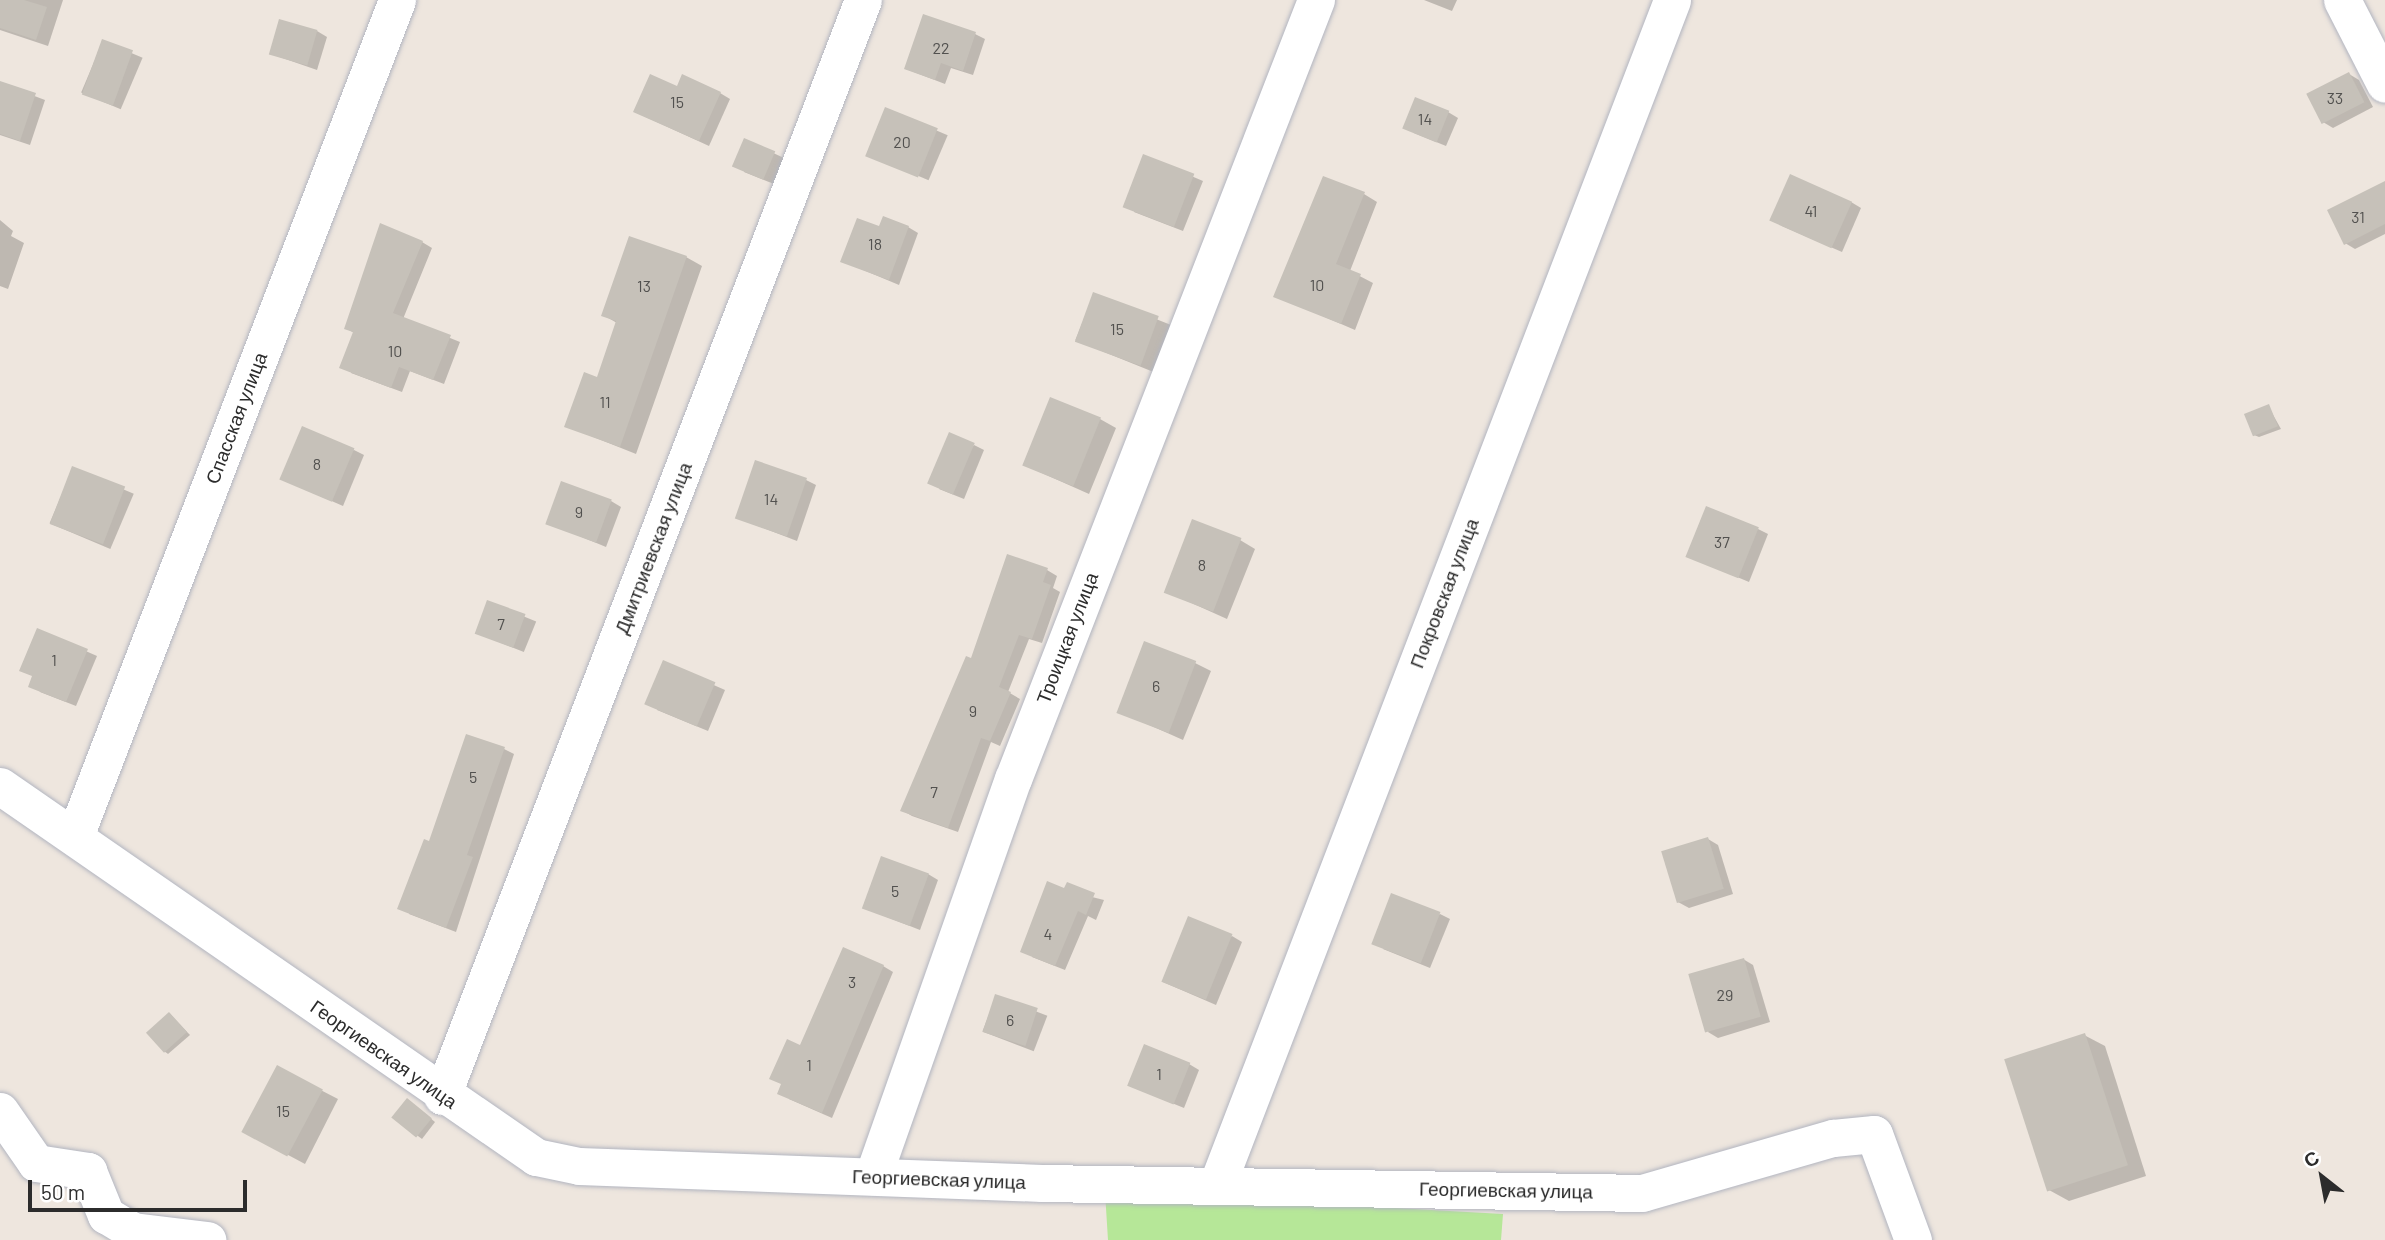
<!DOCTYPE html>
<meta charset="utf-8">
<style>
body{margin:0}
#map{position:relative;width:2385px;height:1240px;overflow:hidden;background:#eee6de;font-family:Barlow,sans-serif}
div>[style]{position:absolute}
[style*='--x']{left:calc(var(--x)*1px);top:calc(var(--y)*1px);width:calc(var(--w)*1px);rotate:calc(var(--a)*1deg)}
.green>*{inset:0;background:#b6e798}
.shadow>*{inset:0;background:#0003;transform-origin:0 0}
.building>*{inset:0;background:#c6c1b9;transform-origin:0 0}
.roads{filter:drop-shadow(0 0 2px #b2b5c0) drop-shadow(0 0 2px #b2b5c0)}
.minor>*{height:37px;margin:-18.5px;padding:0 18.5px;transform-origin:18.5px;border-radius:18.5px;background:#fff}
span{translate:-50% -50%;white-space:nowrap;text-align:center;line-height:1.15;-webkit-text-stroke:5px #fff;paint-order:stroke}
.number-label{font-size:16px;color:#52514f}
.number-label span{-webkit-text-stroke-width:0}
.street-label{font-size:19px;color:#2c2c2c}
.north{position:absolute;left:2287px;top:1142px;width:70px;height:70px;-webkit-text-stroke:5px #fff;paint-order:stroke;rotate:329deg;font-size:19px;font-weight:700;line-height:28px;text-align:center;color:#2c2c2c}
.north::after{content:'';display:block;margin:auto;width:24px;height:32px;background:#2c2c2c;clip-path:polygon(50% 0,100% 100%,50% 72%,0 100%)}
.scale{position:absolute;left:28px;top:1180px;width:219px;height:32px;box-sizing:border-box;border:4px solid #2c2c2c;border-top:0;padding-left:9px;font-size:21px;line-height:24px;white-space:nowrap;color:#2c2c2c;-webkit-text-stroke:5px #fff;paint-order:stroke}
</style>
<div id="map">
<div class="green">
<i style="clip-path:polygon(1105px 1192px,1503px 1214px,1501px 1240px,1108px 1240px)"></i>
</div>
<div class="shadow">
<i style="clip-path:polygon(0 0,63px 0,48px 46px,0 30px)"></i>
<i style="clip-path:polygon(1424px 0,1457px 0,1452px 11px)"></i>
<i style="clip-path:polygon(317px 31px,327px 37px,317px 70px,271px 54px)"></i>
<i style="clip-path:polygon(975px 34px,985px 39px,973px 75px,951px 68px,945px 84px,906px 69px)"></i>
<i style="left:103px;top:41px;width:43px;height:56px;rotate:23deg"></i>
<i style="clip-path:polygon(2349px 74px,2359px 80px,2373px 107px,2333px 128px,2323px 122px)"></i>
<i style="clip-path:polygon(0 83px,45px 100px,30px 145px,0 135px)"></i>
<i style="clip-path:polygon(678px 88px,720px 93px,730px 99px,709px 146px,635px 112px)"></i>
<i style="left:886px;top:109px;width:67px;height:49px;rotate:23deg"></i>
<i style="clip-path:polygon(1448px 112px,1458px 118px,1446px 146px,1414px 133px)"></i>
<i style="clip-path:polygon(745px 140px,784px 158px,774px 184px,744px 172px)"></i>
<i style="clip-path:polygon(1144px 156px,1203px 181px,1183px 231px,1134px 212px)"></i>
<i style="clip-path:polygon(2385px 183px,2385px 234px,2355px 249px,2345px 243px)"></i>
<i style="clip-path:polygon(1364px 194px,1377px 202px,1350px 271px,1373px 283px,1355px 330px,1276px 296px)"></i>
<i style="clip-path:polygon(1851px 202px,1861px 208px,1842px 252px,1782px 226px)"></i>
<i style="clip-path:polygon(0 220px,13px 231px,11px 236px,24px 243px,8px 289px,0 286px)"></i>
<i style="clip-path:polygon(908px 227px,918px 233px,899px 285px,842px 261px,880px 228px)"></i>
<i style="clip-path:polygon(422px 242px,432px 248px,403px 319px,460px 342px,444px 384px,410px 371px,402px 392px,351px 373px,354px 333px,346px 328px)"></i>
<i style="clip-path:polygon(686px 257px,702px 266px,636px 454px,566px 426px,598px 379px,617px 323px,603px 315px)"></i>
<i style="left:1094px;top:294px;width:87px;height:50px;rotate:22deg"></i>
<i style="clip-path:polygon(2268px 406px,2281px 429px,2259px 437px,2254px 435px)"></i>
<i style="clip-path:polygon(1100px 419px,1116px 428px,1089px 494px,1024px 465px)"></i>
<i style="clip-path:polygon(974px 445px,984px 450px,964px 499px,939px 489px)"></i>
<i style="clip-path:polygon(354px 450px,364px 455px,343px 506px,281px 479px)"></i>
<i style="left:73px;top:468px;width:66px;height:60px;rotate:23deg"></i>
<i style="clip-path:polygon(806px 480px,816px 485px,797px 541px,737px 518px)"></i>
<i style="clip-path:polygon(611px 501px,621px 507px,606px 547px,548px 523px)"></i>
<i style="clip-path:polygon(1758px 529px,1768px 534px,1749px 582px,1687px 556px)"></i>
<i style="clip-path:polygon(1240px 540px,1255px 549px,1227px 619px,1165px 591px)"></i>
<i style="clip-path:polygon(1047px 570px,1057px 576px,1053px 588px,1060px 592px,1042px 643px,1029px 639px,1008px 692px,1020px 699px,1000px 746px,991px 742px,958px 832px,912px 816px,902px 810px,972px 660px)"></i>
<i style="left:488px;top:602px;width:52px;height:33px;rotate:22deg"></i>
<i style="clip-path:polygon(38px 630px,97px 656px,76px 706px,40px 692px,34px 677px)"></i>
<i style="clip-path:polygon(664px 663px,725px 690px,708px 731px,657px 710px)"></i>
<i style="clip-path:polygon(1195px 663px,1211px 671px,1183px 740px,1118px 711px)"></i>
<i style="clip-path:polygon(504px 749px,514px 754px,456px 932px,409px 914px,430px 843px)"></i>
<i style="clip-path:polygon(1708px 839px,1718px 845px,1733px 894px,1689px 908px,1678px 902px)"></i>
<i style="clip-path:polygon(928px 874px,938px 880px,920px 930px,864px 908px)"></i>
<i style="clip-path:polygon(1064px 890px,1104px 900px,1096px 920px,1088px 916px,1065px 970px,1032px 957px)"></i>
<i style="clip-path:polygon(1440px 914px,1450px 919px,1430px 968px,1383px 949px)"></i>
<i style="clip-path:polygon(1232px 936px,1242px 942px,1216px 1005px,1163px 982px)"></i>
<i style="clip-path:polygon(1743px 959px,1753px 965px,1770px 1022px,1718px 1038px,1708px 1032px)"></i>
<i style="clip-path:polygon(883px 966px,893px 972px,832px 1118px,789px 1099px,801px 1047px)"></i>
<i style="left:996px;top:996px;width:55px;height:38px;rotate:21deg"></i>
<i style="clip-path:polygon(170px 1014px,190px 1035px,168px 1054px,164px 1051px)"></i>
<i style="clip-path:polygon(2084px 1035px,2105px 1046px,2146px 1176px,2069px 1201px,2049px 1190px)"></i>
<i style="clip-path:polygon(1189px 1064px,1199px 1070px,1184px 1108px,1140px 1090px)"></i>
<i style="clip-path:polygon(278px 1068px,338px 1099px,305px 1164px,260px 1140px)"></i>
<i style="clip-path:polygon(412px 1103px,435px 1122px,422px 1139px,394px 1118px)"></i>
</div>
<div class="building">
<i style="clip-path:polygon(0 0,24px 0,47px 7px,36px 40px,0 28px)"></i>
<i style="clip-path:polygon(923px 14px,976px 32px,963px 71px,941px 63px,935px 80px,904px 69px)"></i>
<i style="left:279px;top:19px;width:40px;height:37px;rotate:16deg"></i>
<i style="left:102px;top:39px;width:33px;height:59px;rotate:20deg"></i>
<i style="left:2349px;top:72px;width:34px;height:48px;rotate:63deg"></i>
<i style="clip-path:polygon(650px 74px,677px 86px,682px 74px,721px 92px,699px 141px,633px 112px)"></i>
<i style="clip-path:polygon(0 81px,36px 93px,20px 141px,0 134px)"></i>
<i style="left:1415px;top:97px;width:37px;height:34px;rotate:22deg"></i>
<i style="left:885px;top:107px;width:57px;height:53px;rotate:22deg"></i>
<i style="left:744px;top:138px;width:34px;height:31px;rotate:23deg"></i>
<i style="left:1143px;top:154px;width:55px;height:57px;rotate:21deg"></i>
<i style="left:1790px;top:174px;width:68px;height:51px;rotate:24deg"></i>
<i style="clip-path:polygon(1323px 176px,1365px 192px,1336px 264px,1361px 274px,1341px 324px,1273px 297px)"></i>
<i style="clip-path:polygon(2385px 181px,2385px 224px,2344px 245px,2327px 210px)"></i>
<i style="clip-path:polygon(883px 216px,909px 226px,889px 280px,840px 262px,857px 218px,879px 226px)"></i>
<i style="clip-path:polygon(380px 223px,423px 241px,393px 313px,451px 335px,433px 380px,399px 367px,391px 388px,339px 368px,353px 332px,344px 329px)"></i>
<i style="clip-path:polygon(629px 236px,687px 256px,620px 447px,564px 427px,584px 372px,597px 377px,616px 321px,601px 316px)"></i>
<i style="left:1093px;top:292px;width:70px;height:53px;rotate:20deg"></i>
<i style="left:1050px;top:397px;width:55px;height:74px;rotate:22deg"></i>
<i style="left:2269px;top:404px;width:24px;height:27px;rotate:68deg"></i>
<i style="left:302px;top:426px;width:57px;height:58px;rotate:23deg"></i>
<i style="left:949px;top:432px;width:28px;height:56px;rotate:23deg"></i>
<i style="left:755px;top:460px;width:55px;height:62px;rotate:19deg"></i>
<i style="left:72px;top:466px;width:57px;height:62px;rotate:21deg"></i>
<i style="left:561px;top:481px;width:54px;height:46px;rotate:20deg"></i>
<i style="left:1706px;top:506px;width:57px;height:55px;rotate:22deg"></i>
<i style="left:1192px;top:519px;width:53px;height:79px;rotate:21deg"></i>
<i style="clip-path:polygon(1007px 554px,1048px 568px,1043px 582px,1051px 585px,1032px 639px,1019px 635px,999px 687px,1011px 692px,990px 741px,981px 738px,948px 828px,900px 811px,966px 656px,971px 658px)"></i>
<i style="left:487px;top:600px;width:41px;height:36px;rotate:20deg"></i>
<i style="clip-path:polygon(37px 628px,88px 649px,66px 702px,28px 687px,32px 676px,19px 671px)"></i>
<i style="left:1144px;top:641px;width:56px;height:77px;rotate:21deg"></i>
<i style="left:663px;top:660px;width:57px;height:48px;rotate:23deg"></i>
<i style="clip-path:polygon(466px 734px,505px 747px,467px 855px,473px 857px,446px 928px,397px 909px,424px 839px,429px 841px)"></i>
<i style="left:1708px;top:837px;width:54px;height:49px;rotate:73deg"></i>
<i style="left:881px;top:856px;width:51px;height:56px;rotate:20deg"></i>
<i style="clip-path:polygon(1047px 881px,1064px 888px,1067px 882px,1095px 893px,1086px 915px,1078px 911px,1055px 966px,1020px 952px)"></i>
<i style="left:1391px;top:893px;width:53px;height:55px;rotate:21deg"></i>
<i style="left:1188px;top:916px;width:48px;height:71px;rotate:22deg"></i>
<i style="clip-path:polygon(843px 947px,884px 965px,822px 1113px,777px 1094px,781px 1084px,769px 1079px,787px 1039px,800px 1045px)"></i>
<i style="left:1744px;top:958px;width:61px;height:58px;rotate:74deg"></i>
<i style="left:995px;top:994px;width:45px;height:40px;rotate:18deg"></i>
<i style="left:169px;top:1012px;width:27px;height:31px;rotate:48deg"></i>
<i style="left:2085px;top:1033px;width:139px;height:85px;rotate:72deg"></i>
<i style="left:1144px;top:1044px;width:50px;height:45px;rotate:22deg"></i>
<i style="left:277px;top:1065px;width:52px;height:76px;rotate:28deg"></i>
<i style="left:407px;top:1098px;width:32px;height:25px;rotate:39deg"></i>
</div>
<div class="roads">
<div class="minor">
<i style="--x:2342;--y:0;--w:94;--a:62.9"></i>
<i style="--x:0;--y:786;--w:652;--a:34.69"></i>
<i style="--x:536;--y:1157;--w:44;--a:11.8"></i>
<i style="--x:579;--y:1166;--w:463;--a:2.1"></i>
<i style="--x:1042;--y:1183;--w:600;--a:0.95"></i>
<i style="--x:1642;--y:1193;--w:199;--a:-16.1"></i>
<i style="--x:1833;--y:1138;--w:41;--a:-5.6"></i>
<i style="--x:1874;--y:1134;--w:113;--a:69.8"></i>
<i style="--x:75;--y:836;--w:896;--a:-68.93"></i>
<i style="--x:442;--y:1096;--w:1174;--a:-68.99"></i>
<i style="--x:0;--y:1111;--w:63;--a:55.3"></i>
<i style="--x:36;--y:1163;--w:53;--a:8.7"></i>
<i style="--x:88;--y:1171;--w:48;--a:67.8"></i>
<i style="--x:106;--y:1215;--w:31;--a:31"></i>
<i style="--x:133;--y:1231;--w:75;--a:6.9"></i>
<i style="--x:873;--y:1176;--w:421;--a:-70.6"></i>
<i style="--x:1013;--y:779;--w:836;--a:-68.75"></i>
<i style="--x:1217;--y:1185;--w:1269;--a:-68.99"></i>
</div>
</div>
<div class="number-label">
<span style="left:941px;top:48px">22</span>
<span style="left:2335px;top:98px">33</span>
<span style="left:677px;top:102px">15</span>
<span style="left:1425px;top:119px">14</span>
<span style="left:902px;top:142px">20</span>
<span style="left:1811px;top:211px">41</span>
<span style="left:2358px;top:217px">31</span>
<span style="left:875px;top:244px">18</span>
<span style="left:1317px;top:285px">10</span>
<span style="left:644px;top:286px">13</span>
<span style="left:1117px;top:329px">15</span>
<span style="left:395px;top:351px">10</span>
<span style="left:605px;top:402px">11</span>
<span style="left:317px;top:464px">8</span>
<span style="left:771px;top:499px">14</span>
<span style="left:579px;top:512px">9</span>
<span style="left:1722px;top:542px">37</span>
<span style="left:1202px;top:565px">8</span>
<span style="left:501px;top:624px">7</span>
<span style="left:54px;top:660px">1</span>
<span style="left:1156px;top:686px">6</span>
<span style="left:973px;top:711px">9</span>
<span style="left:473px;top:777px">5</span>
<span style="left:934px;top:792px">7</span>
<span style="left:895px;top:891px">5</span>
<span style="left:1048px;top:934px">4</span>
<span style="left:852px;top:982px">3</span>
<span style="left:1725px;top:995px">29</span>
<span style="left:1010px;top:1020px">6</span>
<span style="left:809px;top:1065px">1</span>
<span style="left:1159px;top:1074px">1</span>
<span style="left:283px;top:1111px">15</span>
</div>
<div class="street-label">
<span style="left:236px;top:418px;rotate:-69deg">Спасская улица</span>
<span style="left:653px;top:548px;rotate:-69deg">Дмитриевская улица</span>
<span style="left:1444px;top:593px;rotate:-69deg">Покровская улица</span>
<span style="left:1067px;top:638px;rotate:-69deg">Троицкая улица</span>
<span style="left:384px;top:1054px;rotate:35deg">Георгиевская улица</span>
<span style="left:939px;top:1179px;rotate:2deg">Георгиевская улица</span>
<span style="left:1506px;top:1190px;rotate:1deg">Георгиевская улица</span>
</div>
<div class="north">С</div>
<div class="scale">50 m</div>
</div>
